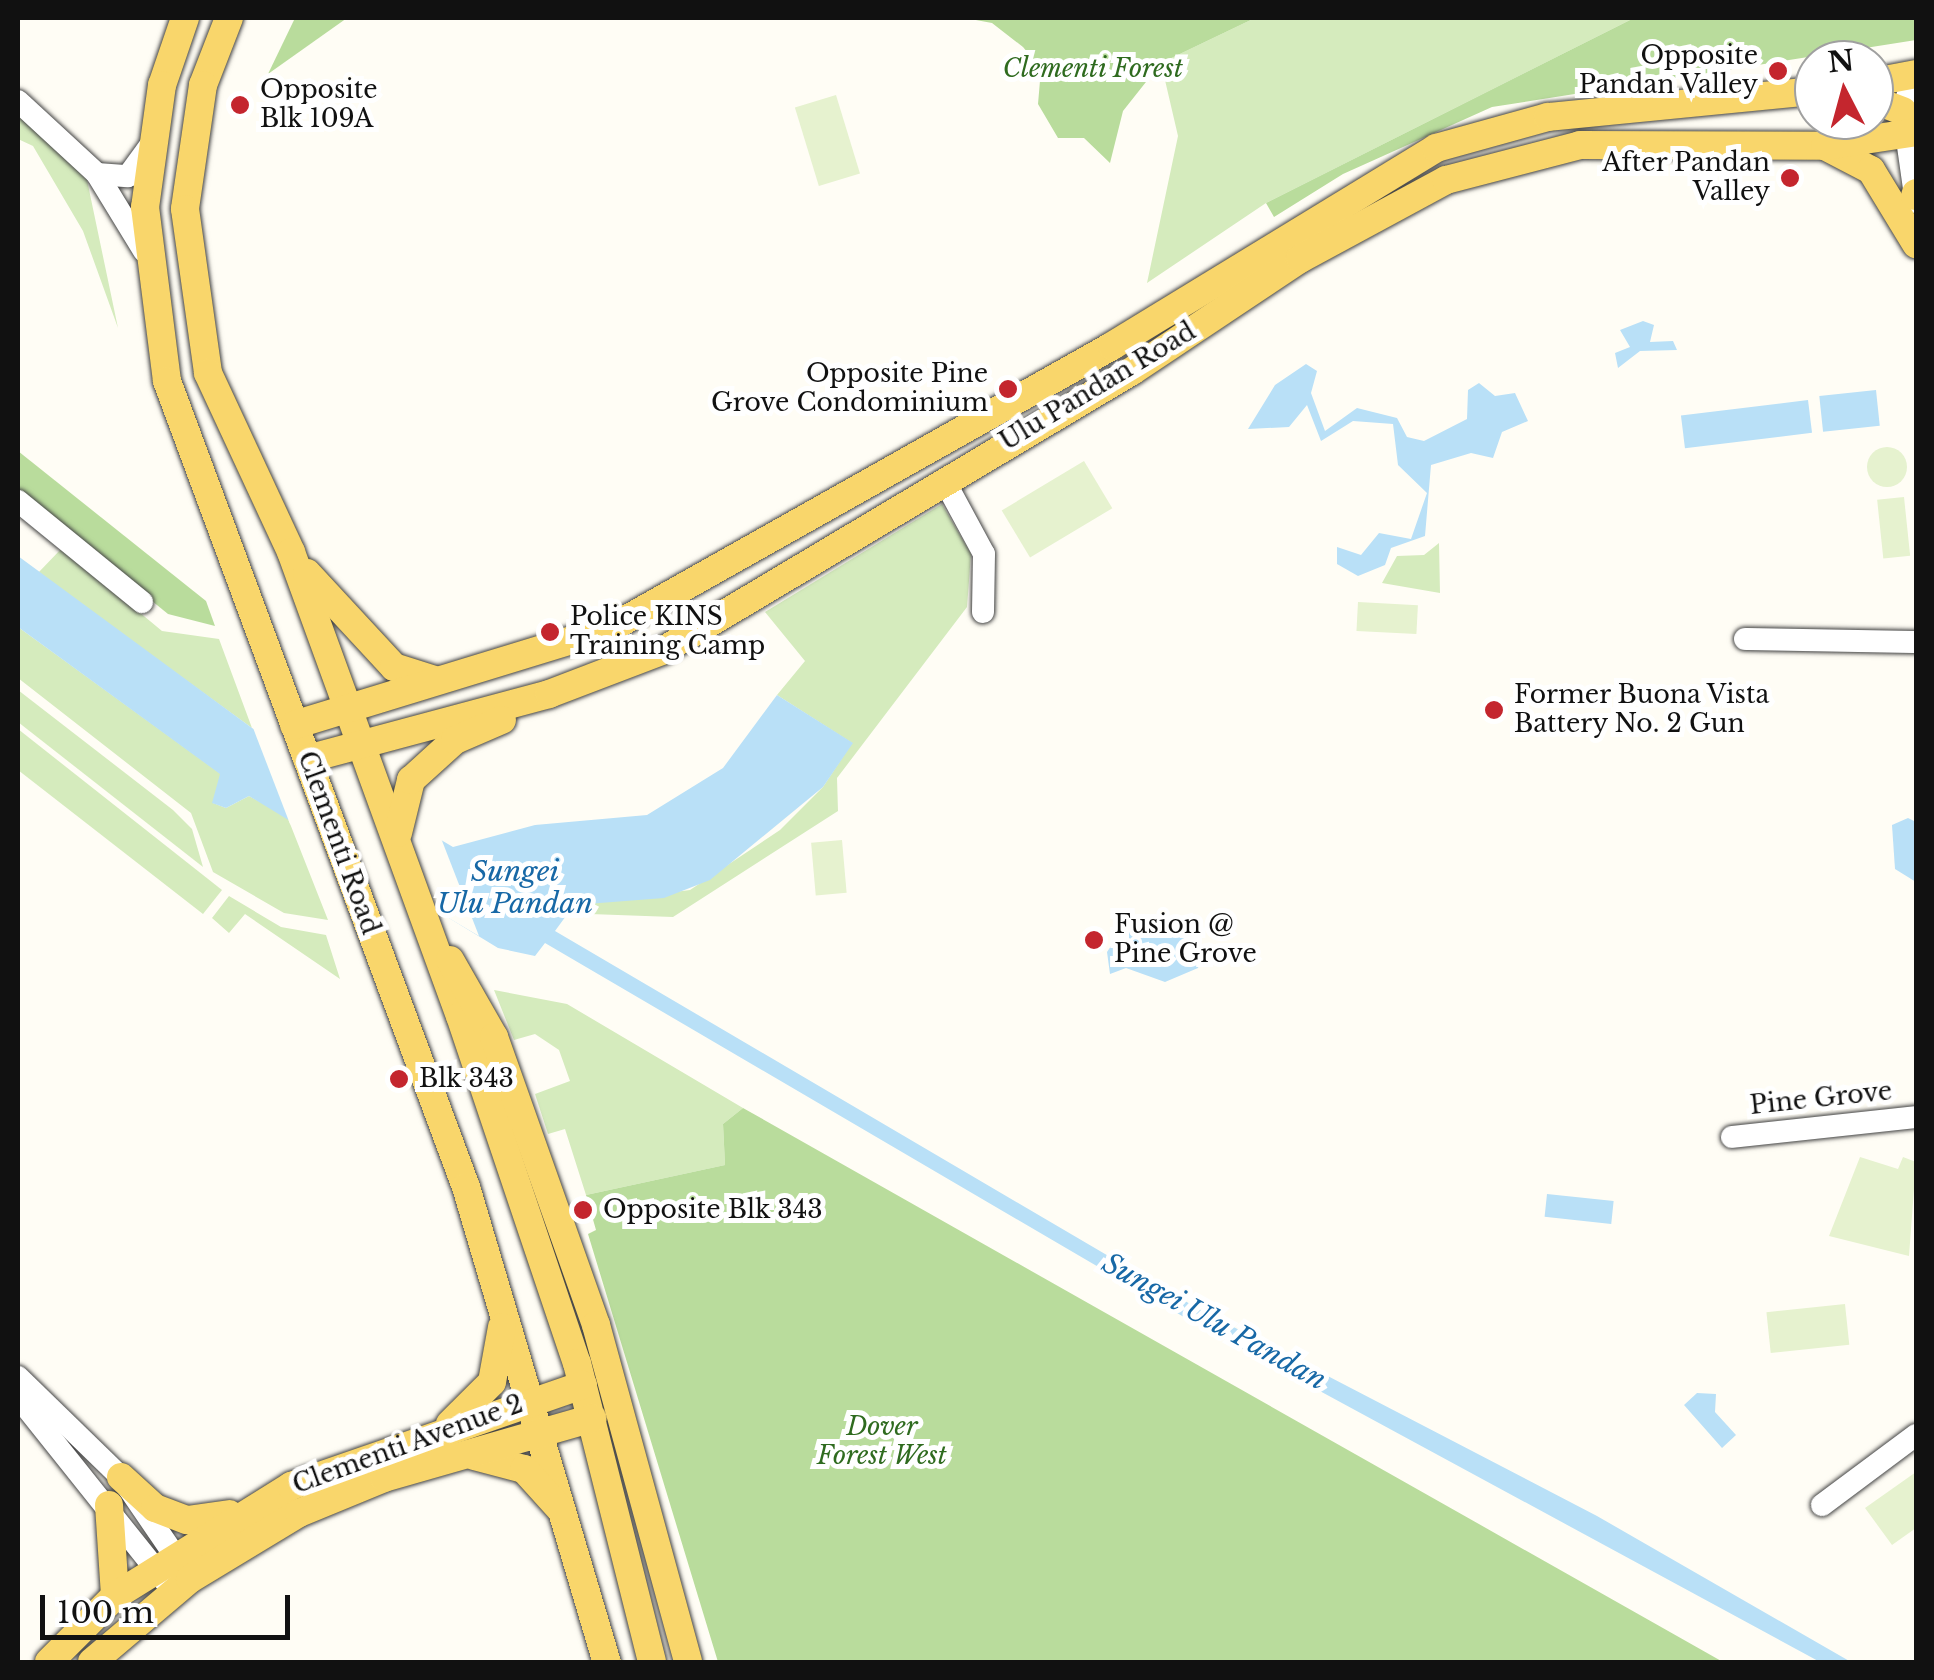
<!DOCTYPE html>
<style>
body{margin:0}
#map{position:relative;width:1934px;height:1680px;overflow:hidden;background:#fffdf5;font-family:"Libre Baskerville",serif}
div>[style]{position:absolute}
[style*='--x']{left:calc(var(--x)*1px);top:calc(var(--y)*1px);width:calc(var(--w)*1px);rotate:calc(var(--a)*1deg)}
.green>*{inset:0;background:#d5ebbd}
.forest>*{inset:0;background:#b9dc9c}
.pitch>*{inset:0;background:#e6f2cf;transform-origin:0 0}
.round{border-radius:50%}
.water>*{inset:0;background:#b9e0f7;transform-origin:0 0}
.pier>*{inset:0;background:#fffdf5}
.roads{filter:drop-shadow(0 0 2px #444) drop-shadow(0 0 2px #444)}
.minor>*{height:22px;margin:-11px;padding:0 11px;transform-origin:11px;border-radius:11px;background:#fff}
.major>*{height:28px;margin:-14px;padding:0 14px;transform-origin:14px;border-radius:14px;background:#f9d66b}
.dots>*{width:28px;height:28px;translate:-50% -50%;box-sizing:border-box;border:5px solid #fff;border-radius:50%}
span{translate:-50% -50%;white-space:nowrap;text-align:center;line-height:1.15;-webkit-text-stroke:10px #fff;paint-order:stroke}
.poi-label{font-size:25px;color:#111}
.right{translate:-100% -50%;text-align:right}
.left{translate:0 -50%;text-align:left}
.park-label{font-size:25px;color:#2f6b1f;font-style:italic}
.street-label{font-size:25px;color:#111}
.water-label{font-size:28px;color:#1768a6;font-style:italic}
.frame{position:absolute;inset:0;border:20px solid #111;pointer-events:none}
.north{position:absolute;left:1794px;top:40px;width:100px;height:100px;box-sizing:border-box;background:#fff;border:2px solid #a0a0a0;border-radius:50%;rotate:354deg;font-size:28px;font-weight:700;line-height:40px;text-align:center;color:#111}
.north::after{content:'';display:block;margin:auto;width:35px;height:45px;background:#c4262e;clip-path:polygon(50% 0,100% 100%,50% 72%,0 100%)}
.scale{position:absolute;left:40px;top:1595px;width:250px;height:45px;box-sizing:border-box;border:5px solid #111;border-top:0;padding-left:12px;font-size:30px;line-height:35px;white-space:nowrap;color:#111;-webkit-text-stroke:8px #fff;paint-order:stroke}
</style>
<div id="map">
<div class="green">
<i style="clip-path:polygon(1255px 18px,1634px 18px,1266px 203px,1147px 283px,1178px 136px,1161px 63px)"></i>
<i style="clip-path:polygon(18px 112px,87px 180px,118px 328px,83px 231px,33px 146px,18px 139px)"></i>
<i style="clip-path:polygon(942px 504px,971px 554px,967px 607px,837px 778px,838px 811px,673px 917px,590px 914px,574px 905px,690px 890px,780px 830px,823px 787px,852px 743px,777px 695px,805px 661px,765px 612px)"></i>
<i style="clip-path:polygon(1439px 543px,1440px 593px,1382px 583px,1397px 556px,1424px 555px)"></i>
<i style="clip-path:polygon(62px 548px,162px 631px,219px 639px,252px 728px,38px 573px)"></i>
<i style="clip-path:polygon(18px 627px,221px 774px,213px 803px,226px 808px,249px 796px,287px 816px,328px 920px,284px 913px,213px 872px,191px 813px,18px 678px)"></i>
<i style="clip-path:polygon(18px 690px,173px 810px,192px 829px,203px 867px,18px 722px)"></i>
<i style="clip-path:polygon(18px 729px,222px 890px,203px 914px,18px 770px)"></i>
<i style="clip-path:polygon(229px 896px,281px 927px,326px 935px,340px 979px,245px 914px,229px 933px,212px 918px)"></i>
<i style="clip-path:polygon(494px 990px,567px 1004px,743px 1108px,723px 1124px,725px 1165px,586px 1195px,565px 1129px,548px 1134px,535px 1094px,570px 1081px,559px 1050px,535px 1034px,514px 1040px)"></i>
</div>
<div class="forest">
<i style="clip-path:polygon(295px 18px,347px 18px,268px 74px)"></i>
<i style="clip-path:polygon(965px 18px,1255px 18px,1161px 63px,1123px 111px,1110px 163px,1084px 138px,1058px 138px,1038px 104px,1041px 69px,1023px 47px,992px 23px)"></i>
<i style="clip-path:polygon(1634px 18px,1916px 18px,1916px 40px,1492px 107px,1343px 174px,1274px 217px,1266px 203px)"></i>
<i style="clip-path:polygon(18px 451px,206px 601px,215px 626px,168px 614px,18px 492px)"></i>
<i style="clip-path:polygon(743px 1108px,1723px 1662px,718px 1662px,588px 1234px,596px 1230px,586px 1195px,725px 1165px,723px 1124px)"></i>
</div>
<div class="pitch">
<i style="left:836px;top:95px;width:82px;height:43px;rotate:73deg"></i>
<i class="round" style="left:1867px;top:447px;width:40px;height:40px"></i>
<i style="left:1084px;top:461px;width:55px;height:96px;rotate:59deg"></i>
<i style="left:1904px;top:497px;width:59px;height:27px;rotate:84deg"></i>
<i style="left:1358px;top:602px;width:60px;height:29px;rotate:3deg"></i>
<i style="left:842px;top:840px;width:53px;height:31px;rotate:85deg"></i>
<i style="clip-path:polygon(1860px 1157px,1898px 1169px,1903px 1157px,1916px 1162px,1909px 1256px,1829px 1236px)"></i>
<i style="left:1845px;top:1304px;width:41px;height:79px;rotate:84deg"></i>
<i style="clip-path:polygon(1916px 1472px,1916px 1528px,1892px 1545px,1865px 1508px)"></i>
</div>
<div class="water">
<i style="clip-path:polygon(1643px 321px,1654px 325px,1650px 342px,1673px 341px,1677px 350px,1640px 351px,1618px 368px,1615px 353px,1630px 347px,1620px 330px)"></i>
<i style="clip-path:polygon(1306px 364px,1317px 371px,1311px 393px,1325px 431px,1357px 408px,1397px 418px,1407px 437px,1424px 441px,1467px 419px,1468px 390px,1479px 383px,1495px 396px,1515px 393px,1528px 421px,1502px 432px,1493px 458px,1471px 453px,1431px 465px,1425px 536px,1391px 548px,1385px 565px,1358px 576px,1337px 564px,1337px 547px,1361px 555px,1379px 533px,1411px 539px,1427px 493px,1398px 465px,1393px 424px,1353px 421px,1321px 441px,1307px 405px,1289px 427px,1248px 429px,1275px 385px)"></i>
<i style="left:1876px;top:390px;width:36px;height:57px;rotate:84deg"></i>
<i style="left:1808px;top:400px;width:33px;height:128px;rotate:83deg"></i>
<i style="clip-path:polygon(18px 556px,252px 728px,453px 847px,535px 825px,647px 815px,723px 768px,777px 695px,853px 743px,823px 787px,710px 880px,664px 898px,574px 905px,555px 931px,1197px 1308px,1597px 1516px,1851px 1662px,1820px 1662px,1189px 1320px,545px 943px,535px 956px,498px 948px,249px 796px,226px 808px,212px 803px,220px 774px,18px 627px)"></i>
<i style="clip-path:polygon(1908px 818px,1916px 822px,1916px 882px,1895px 869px,1892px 825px)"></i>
<i style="clip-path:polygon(1186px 925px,1204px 951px,1198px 968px,1165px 982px,1126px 968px,1110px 974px,1107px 952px,1123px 928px)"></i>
<i style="left:1547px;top:1194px;width:67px;height:23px;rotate:6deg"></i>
<i style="clip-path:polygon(1697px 1393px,1716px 1394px,1715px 1412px,1736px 1435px,1722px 1448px,1684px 1405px)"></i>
</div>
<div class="pier">
<i style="clip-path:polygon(250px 720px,439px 833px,479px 936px,290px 824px)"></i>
</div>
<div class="roads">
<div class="minor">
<i style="--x:1914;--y:74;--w:39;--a:107"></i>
<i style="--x:1903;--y:111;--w:92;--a:81.9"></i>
<i style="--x:18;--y:101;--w:108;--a:42.7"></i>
<i style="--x:97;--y:174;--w:90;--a:58.6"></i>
<i style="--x:97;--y:174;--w:31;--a:4"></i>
<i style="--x:128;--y:176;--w:39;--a:-54"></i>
<i style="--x:944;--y:480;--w:84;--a:61.6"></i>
<i style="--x:984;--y:554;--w:58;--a:91"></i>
<i style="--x:18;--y:501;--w:160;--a:39.2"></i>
<i style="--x:1745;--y:639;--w:171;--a:1"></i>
<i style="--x:1732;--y:1137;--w:185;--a:-6.2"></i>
<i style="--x:18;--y:1377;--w:144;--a:44.2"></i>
<i style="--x:121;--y:1477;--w:112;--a:55.6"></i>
<i style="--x:18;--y:1397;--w:236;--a:51.4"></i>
<i style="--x:1822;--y:1505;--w:117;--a:-36.7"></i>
</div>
<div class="major">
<i style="--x:185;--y:18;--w:71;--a:108.9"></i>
<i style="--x:162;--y:85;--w:123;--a:97.9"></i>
<i style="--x:145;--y:207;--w:175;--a:82.8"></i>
<i style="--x:167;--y:381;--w:860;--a:69.65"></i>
<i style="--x:466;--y:1187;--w:495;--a:73.5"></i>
<i style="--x:229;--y:18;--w:72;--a:111.2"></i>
<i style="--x:203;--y:85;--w:125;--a:98.3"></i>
<i style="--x:185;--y:209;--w:166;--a:82"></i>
<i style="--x:208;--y:373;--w:197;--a:65.1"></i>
<i style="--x:291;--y:552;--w:494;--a:70"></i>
<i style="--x:460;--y:1016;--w:366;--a:71.4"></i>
<i style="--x:577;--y:1363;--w:308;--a:75.9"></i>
<i style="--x:1874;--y:82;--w:43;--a:-10.8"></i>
<i style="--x:1874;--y:100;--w:31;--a:21"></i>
<i style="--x:1825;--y:146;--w:52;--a:27.6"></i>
<i style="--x:1871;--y:170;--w:87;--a:58.7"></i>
<i style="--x:1915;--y:196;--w:3;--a:-72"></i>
<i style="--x:307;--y:573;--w:128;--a:47.2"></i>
<i style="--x:394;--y:667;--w:43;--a:17.6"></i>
<i style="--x:294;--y:725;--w:332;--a:-17"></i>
<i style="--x:611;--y:628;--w:575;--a:-29.37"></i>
<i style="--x:1112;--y:346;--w:380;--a:-31.4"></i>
<i style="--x:1436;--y:148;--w:116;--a:-15.5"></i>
<i style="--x:1548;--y:117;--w:267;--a:-5.6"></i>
<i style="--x:307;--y:759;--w:251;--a:-15"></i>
<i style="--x:549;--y:694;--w:123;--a:-20.9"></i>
<i style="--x:664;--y:650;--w:545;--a:-30.8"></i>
<i style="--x:1132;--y:371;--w:202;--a:-33.7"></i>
<i style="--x:1300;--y:259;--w:166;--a:-28.4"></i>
<i style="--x:1446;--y:180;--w:138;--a:-14.6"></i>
<i style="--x:1580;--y:145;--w:245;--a:0.2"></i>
<i style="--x:1825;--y:146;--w:92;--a:-8.7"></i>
<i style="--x:398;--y:833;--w:55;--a:-76.2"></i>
<i style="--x:411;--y:780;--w:59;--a:-42.3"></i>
<i style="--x:455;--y:740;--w:51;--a:-23.1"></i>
<i style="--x:450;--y:960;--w:89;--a:60.3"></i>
<i style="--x:494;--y:1037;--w:306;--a:70.5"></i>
<i style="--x:596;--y:1325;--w:349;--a:74.7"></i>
<i style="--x:450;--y:1424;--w:59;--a:-45"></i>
<i style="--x:492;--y:1382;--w:56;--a:-79.7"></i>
<i style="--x:474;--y:1456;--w:52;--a:14.6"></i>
<i style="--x:524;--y:1469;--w:55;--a:47.9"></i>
<i style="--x:121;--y:1477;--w:46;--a:42.4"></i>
<i style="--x:155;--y:1508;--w:34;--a:21"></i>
<i style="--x:187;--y:1520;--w:43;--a:-7.9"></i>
<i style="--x:109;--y:1505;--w:91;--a:86.2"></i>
<i style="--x:49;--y:1662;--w:93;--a:-45"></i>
<i style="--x:115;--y:1596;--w:208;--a:-32"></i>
<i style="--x:291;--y:1486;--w:309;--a:-19.1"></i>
<i style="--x:92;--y:1662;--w:128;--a:-40.3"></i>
<i style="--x:190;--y:1579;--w:127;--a:-31.2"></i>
<i style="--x:299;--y:1513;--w:92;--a:-22.4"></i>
<i style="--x:384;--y:1478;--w:217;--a:-16"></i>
</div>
</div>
<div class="dots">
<i style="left:1778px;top:71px;background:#c4262e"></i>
<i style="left:240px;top:105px;background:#c4262e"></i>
<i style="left:1790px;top:178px;background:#c4262e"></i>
<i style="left:1008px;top:389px;background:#c4262e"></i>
<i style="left:550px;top:632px;background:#c4262e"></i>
<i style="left:1494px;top:710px;background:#c4262e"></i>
<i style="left:1094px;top:940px;background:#c4262e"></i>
<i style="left:399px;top:1079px;background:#c4262e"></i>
<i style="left:583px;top:1210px;background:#c4262e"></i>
</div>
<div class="poi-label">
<span class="right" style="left:1758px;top:71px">Opposite<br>Pandan Valley</span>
<span class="left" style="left:260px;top:105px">Opposite<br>Blk 109A</span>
<span class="right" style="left:1770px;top:178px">After Pandan<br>Valley</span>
<span class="right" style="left:988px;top:389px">Opposite Pine<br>Grove Condominium</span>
<span class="left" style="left:570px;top:632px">Police KINS<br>Training Camp</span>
<span class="left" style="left:1514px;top:710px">Former Buona Vista<br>Battery No. 2 Gun</span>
<span class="left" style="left:1114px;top:940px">Fusion @<br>Pine Grove</span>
<span class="left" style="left:419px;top:1079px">Blk 343</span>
<span class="left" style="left:603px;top:1210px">Opposite Blk 343</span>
</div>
<div class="park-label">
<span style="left:1093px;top:69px">Clementi Forest</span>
<span style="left:882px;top:1442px">Dover<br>Forest West</span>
</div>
<div class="street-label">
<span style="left:1098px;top:387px;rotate:-31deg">Ulu Pandan Road</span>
<span style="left:338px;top:843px;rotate:70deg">Clementi Road</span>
<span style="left:1821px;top:1099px;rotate:-6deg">Pine Grove</span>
<span style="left:408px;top:1445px;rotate:-20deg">Clementi Avenue 2</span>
</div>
<div class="water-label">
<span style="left:515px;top:888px">Sungei<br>Ulu Pandan</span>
<span style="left:1214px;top:1322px;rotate:29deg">Sungei Ulu Pandan</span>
</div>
<div class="frame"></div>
<div class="north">N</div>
<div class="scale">100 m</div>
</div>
